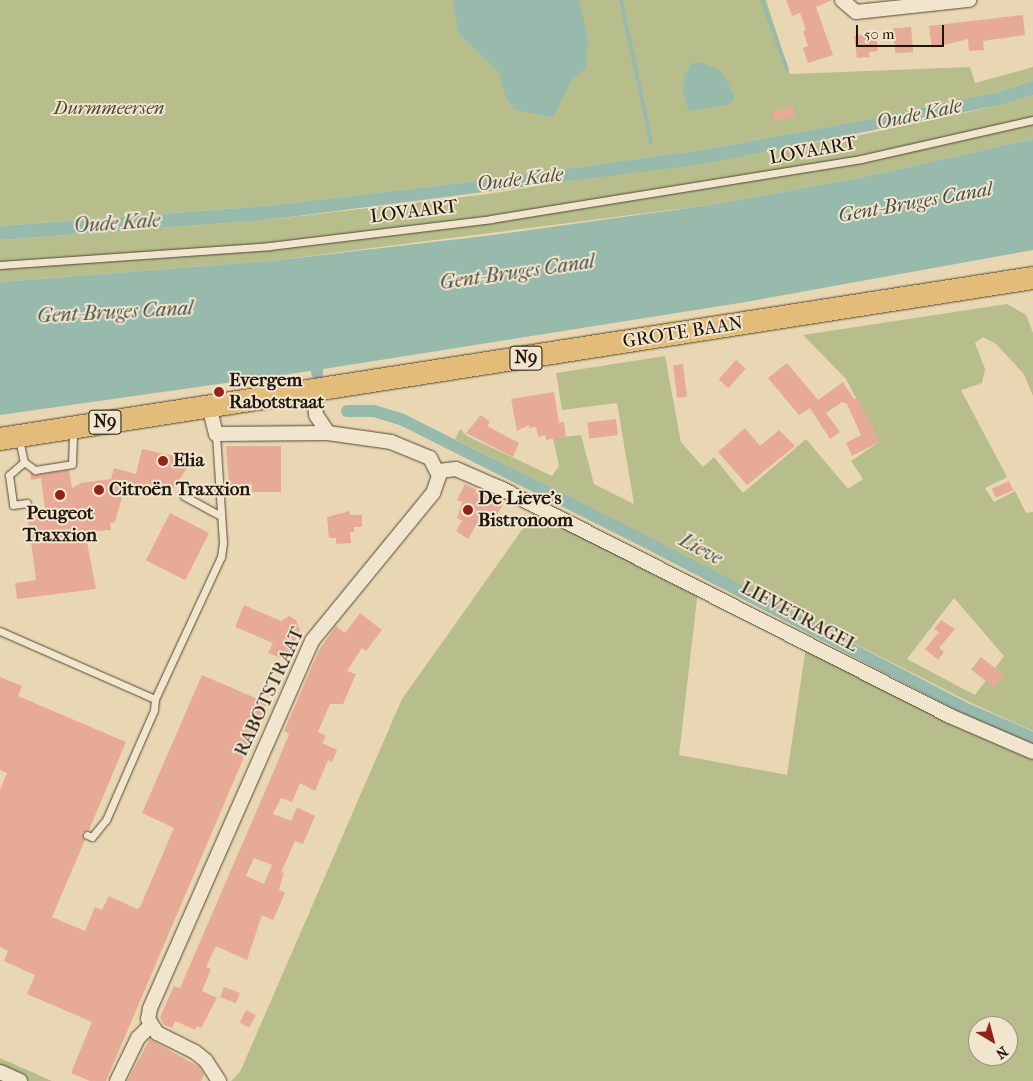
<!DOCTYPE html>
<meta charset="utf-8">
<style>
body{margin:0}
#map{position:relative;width:1033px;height:1081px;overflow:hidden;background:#e9d7b3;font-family:"IM FELL French Canon",serif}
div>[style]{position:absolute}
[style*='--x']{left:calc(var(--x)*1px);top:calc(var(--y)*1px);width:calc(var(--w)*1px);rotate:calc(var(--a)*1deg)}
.green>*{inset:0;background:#b7be8c}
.water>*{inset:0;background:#97baad}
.stream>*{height:4px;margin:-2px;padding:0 2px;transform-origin:2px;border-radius:2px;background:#97baad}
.canal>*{height:12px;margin:-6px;padding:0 6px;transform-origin:6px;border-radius:6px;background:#97baad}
.building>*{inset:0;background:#e7aa97;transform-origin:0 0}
.roads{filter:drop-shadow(0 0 1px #524736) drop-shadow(0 0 1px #524736)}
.lane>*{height:7px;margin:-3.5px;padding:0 3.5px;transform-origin:3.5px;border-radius:3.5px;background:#f1e5ce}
.street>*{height:14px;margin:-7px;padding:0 7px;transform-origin:7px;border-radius:7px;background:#f1e5ce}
.primary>*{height:22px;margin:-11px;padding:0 11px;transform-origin:11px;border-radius:11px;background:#e4bc7a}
.dots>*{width:14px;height:14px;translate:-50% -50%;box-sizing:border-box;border:2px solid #f1e5ce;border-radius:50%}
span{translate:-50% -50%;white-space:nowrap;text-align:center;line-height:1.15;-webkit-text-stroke:4px #f1e5ce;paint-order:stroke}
.shield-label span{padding:1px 4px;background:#f1e5ce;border:1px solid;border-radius:4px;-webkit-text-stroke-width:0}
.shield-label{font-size:18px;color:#1f170d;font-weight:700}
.park-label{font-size:19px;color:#4d4933;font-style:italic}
.street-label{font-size:19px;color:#1f170d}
.poi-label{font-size:19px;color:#1f170d;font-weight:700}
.left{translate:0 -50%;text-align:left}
.water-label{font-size:20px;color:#495045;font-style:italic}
.north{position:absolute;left:968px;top:1016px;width:50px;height:50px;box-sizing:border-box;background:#f1e5ce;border:1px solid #9d9381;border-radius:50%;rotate:143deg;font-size:14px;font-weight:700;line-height:20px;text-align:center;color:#1f170d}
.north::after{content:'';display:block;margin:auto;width:18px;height:22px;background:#8f2418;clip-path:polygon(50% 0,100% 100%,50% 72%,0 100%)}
.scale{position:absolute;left:856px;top:25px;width:88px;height:22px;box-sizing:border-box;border:2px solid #1f170d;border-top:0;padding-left:6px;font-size:15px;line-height:18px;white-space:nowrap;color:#1f170d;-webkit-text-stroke:4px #f1e5ce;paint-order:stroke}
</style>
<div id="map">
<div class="green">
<i style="clip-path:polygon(0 0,766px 0,790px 74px,970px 67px,975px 83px,1033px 67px,1033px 80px,1002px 91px,854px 122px,701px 150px,486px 180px,265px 206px,0 226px)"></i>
<i style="clip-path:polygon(1033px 95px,1033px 139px,864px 177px,710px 205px,270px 261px,0 282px,0 240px,266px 220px,488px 194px,856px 136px,1005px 104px)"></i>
<i style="clip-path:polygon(evenodd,1007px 304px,1026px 315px,1033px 333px,1033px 396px,1024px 374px,996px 344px,983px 337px,975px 343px,985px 369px,982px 383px,961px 390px,1007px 477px,985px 488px,994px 502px,1015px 491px,1026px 513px,1033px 512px,1033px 731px,969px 702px,455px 439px,460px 429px,467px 436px,552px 476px,559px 466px,553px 438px,581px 435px,594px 484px,634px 504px,617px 403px,562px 410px,556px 373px,665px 356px,681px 442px,703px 467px,714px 457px,743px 493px,806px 439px,848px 489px,863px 479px,851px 461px,879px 442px,846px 379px,803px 335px,1007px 304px,954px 598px,1004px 656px,975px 695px,907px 659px,954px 598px)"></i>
<i style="clip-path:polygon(evenodd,536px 510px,698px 590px,679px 755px,787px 775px,806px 646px,1033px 758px,1033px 1081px,231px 1081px,240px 1072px,402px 699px,536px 510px,978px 1026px,1008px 1026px,1008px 1056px,978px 1056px,978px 1026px)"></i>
<i style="clip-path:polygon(0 1058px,52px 1081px,29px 1081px,0 1069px)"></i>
</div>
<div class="water">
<i style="clip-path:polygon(453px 0,579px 0,588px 39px,586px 69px,573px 78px,553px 117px,515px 110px,505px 97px,499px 73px,458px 33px)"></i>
<i style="clip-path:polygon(691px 63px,701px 63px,720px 70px,735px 96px,730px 104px,691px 111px,686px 105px,683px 91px,684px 77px)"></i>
<i style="clip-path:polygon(1033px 80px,1033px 95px,1005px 104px,703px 164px,266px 220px,0 240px,0 226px,265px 206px,486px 180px,701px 150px,854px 122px,1002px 91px)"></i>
<i style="clip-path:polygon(1033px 139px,1033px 250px,746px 302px,317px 370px,0 415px,0 282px,270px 261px,493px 235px,710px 205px,864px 177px)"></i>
</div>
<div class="stream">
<i style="--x:621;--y:0;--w:145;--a:78.1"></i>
<i style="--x:762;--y:0;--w:74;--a:70.3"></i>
</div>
<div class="canal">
<i style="--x:315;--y:353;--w:20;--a:84"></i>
<i style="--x:347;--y:411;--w:27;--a:0"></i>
<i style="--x:374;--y:411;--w:30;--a:17"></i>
<i style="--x:403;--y:420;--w:263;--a:26.7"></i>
<i style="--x:638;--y:538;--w:373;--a:27.5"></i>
<i style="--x:969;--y:710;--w:70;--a:23.6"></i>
</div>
<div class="building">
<i style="clip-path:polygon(786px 0,832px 0,816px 7px,833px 55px,808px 63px,803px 48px,808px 46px,803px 31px,806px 30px,800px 13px,792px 16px)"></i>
<i style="clip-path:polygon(1023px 15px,1025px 35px,983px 41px,984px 50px,969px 51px,968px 39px,932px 48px,929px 26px)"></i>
<i style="left:911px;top:27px;width:25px;height:18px;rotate:85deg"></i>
<i style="clip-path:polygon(876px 33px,878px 51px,869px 52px,870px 57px,857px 58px,854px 36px)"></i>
<i style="left:793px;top:107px;width:10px;height:21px;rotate:79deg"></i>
<i style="left:736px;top:360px;width:13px;height:26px;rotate:42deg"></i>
<i style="clip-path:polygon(787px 363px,818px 400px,843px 382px,854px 399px,857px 398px,879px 442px,852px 456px,846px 443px,861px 435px,847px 404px,842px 402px,826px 413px,840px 432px,830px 439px,810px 408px,799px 415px,768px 378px)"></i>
<i style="left:683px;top:364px;width:33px;height:10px;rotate:83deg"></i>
<i style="clip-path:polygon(554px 392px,559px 423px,564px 422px,566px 437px,546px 440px,545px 435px,538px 437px,536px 427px,529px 428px,529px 425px,517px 431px,511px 399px)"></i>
<i style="clip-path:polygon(481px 415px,490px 422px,487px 426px,519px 443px,513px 457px,466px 433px)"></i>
<i style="left:616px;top:419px;width:16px;height:29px;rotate:83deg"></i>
<i style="clip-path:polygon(745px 428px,760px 446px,779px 430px,795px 446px,747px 485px,718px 452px)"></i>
<i style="clip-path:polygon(226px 446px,281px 446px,281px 492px,252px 492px,252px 484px,229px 485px)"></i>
<i style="clip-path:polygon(142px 449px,192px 460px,174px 488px,167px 486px,165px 493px,126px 483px,115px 522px,110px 523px,111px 530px,85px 532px,96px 589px,17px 599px,15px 583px,36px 580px,27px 511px,45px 509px,41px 478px,31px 480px,30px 473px,36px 475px,69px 470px,72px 488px,81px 483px,111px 479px,114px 468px,136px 474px)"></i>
<i style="left:1009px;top:481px;width:10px;height:19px;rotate:66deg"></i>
<i style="clip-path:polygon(465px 484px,503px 504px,497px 515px,485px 510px,468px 539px,456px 531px,462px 521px,457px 518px,462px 502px,457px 500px)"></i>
<i style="clip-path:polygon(350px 511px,350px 515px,362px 515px,362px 527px,354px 527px,354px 532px,350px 532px,351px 543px,336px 544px,336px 538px,329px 538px,327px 517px)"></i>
<i style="left:170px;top:513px;width:44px;height:53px;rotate:27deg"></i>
<i style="clip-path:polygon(244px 605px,281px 621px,289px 616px,296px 620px,300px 630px,286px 660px,268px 653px,273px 643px,235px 627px)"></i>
<i style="clip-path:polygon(evenodd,360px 613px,382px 630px,366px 651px,362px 648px,347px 671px,356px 674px,343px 704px,330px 704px,318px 732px,326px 736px,322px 743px,337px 750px,332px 762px,328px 760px,315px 791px,300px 783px,292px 802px,281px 798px,273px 814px,291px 821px,297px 807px,315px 816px,303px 844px,295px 841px,281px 872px,284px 873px,279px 890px,285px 893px,273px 920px,262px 915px,247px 960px,216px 946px,206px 967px,211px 969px,202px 991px,217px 998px,201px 1028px,197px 1026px,195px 1030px,175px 1021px,172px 1028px,164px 1025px,160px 1017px,174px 986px,180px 988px,273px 773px,289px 734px,284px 731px,319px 650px,336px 626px,345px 633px,360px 613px,254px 858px,272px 865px,264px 884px,246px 876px,254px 858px)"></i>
<i style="clip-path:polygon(941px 620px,955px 629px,939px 648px,944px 652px,938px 660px,925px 649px,939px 632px,934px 629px)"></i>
<i style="left:981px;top:657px;width:29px;height:16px;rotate:38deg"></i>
<i style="clip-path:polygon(202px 675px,267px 703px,106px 1081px,90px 1081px,71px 1073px,92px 1022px,27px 994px,35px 975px,4px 961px,8px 951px,0 947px,0 790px,7px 773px,0 770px,0 677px,22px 686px,18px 696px,126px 742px,89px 830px,82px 833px,85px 840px,52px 917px,85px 931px,95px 907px,102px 910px,109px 896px,137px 909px,140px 907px,174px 828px,142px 813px)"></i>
<i style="left:224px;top:987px;width:17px;height:11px;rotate:21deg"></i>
<i style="left:246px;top:1010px;width:11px;height:14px;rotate:27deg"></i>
<i style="clip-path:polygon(150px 1039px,199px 1067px,204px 1074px,201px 1081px,127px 1081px)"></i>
</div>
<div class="roads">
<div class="lane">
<i style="--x:0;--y:265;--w:270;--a:-4"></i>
<i style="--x:269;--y:246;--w:224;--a:-6.9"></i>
<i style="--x:491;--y:219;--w:375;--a:-9.2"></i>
<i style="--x:861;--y:159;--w:176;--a:-12.8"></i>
<i style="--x:19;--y:439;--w:24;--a:78"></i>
<i style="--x:24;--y:462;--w:20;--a:139"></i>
<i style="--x:9;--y:475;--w:30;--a:82"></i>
<i style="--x:13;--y:505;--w:14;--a:-8"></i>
<i style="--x:24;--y:462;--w:14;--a:36"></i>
<i style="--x:35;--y:470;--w:37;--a:-9"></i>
<i style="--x:72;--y:464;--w:34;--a:-88"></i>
<i style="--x:184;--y:496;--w:42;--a:28.4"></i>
<i style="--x:0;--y:631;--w:169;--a:23.7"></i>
<i style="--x:87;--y:835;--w:5;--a:22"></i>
<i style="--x:92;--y:837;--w:22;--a:-51"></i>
<i style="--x:106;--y:820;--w:120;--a:-66.4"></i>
<i style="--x:154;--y:710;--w:11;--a:-85"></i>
<i style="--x:155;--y:699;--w:157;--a:-65.1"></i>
<i style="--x:221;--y:557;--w:14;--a:-82"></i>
<i style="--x:223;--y:543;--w:109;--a:-93.7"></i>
</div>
<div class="street">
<i style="--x:842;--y:0;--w:18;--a:41"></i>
<i style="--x:856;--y:12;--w:114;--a:-6.1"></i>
<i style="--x:314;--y:392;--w:23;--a:85"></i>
<i style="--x:316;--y:415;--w:22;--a:56"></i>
<i style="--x:209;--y:406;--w:29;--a:76"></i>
<i style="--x:216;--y:434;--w:112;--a:-0.5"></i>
<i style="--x:328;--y:433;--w:64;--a:8.1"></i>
<i style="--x:391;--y:442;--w:42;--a:22.3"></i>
<i style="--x:430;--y:458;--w:20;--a:63"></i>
<i style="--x:439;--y:476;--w:18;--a:109"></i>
<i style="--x:433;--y:493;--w:191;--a:129.3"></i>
<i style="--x:312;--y:641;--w:402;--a:113.8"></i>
<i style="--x:150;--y:1009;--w:10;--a:101"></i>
<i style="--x:148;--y:1019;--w:17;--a:57"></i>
<i style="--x:157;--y:1033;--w:42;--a:26.6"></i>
<i style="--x:195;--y:1052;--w:14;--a:39"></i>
<i style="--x:206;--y:1061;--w:24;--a:57"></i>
<i style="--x:439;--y:471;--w:17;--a:-7"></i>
<i style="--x:456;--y:469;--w:48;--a:23.4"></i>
<i style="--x:500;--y:488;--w:504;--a:26.87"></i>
<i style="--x:950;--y:716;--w:90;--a:23.4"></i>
<i style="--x:0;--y:1072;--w:22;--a:24"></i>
<i style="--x:117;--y:1081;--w:48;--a:-64"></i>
<i style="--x:138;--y:1038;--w:17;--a:-45"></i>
</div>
<div class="primary">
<i style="--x:0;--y:439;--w:1045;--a:-8.86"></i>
</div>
</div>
<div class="dots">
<i style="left:219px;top:392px;background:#8f2418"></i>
<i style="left:163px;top:461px;background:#8f2418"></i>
<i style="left:99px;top:490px;background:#8f2418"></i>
<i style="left:60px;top:495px;background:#8f2418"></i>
<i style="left:468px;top:510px;background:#8f2418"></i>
</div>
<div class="shield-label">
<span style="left:526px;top:358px">N9</span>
<span style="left:105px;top:422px">N9</span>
</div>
<div class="park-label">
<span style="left:109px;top:109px">Durmmeersen</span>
</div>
<div class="street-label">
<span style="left:813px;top:151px;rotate:-10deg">LOVAART</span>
<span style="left:414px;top:212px;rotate:-7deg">LOVAART</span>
<span style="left:683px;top:333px;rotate:-9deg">GROTE BAAN</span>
<span style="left:799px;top:617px;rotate:28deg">LIEVETRAGEL</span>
<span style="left:270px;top:692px;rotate:-65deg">RABOTSTRAAT</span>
</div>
<div class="poi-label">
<span class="left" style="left:229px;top:392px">Evergem<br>Rabotstraat</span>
<span class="left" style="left:173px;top:461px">Elia</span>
<span class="left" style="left:109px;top:490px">Citroën Traxxion</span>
<span class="left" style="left:478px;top:510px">De Lieve's<br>Bistronoom</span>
<span style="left:60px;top:525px">Peugeot<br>Traxxion</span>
</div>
<div class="water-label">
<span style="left:919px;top:114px;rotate:-12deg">Oude Kale</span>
<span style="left:520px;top:179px;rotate:-7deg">Oude Kale</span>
<span style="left:915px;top:202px;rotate:-10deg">Gent-Bruges Canal</span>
<span style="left:117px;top:223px;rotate:-4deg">Oude Kale</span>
<span style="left:517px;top:272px;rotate:-8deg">Gent-Bruges Canal</span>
<span style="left:115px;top:312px;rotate:-3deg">Gent-Bruges Canal</span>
<span style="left:701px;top:549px;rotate:28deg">Lieve</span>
</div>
<div class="north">N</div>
<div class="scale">50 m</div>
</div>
